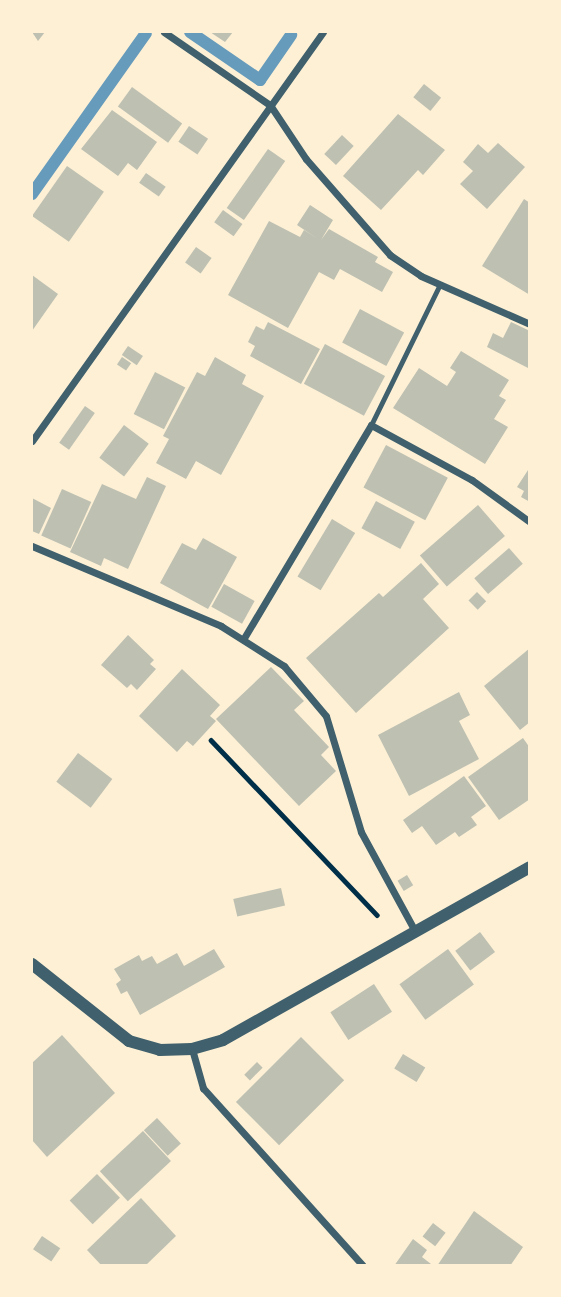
<!DOCTYPE html>
<style>
body{margin:0}
#map{position:relative;width:561px;height:1297px;overflow:hidden;background:#fdf0d5;font-family:Poppins,sans-serif}
div>[style]{position:absolute}
[style*='--x']{left:calc(var(--x)*1px);top:calc(var(--y)*1px);width:calc(var(--w)*1px);rotate:calc(var(--a)*1deg)}
.stream>*{height:12px;margin:-6px;padding:0 6px;transform-origin:6px;border-radius:6px;background:#669bbc}
.building>*{inset:0;background:#bec0b2;transform-origin:0 0}
.path>*{height:4.5px;margin:-2.25px;padding:0 2.25px;transform-origin:2.25px;border-radius:2.25px;background:#003049}
.service>*{height:5px;margin:-2.5px;padding:0 2.5px;transform-origin:2.5px;border-radius:2.5px;background:#3f606c}
.minor>*{height:7px;margin:-3.5px;padding:0 3.5px;transform-origin:3.5px;border-radius:3.5px;background:#3f606c}
.tertiary>*{height:12px;margin:-6px;padding:0 6px;transform-origin:6px;border-radius:6px;background:#3f606c}
span{translate:-50% -50%;white-space:nowrap;text-align:center;line-height:1.15;-webkit-text-stroke:5px #fdf0d5;paint-order:stroke}
.frame{position:absolute;inset:0;border:33px solid #fdf0d5;pointer-events:none}
</style>
<div id="map">
<div class="stream">
<i style="--x:190;--y:32;--w:85;--a:34.4"></i>
<i style="--x:260;--y:80;--w:55;--a:-55.4"></i>
<i style="--x:32;--y:194;--w:197;--a:-54.7"></i>
</div>
<div class="building">
<i style="clip-path:polygon(32px 32px,45px 32px,38px 41px)"></i>
<i style="clip-path:polygon(210px 32px,233px 32px,225px 42px)"></i>
<i style="left:424px;top:84px;width:22px;height:17px;rotate:39deg"></i>
<i style="left:132px;top:87px;width:62px;height:24px;rotate:36deg"></i>
<i style="clip-path:polygon(112px 110px,157px 142px,137px 170px,128px 163px,118px 176px,81px 149px)"></i>
<i style="clip-path:polygon(398px 114px,445px 150px,423px 175px,418px 170px,381px 210px,343px 176px)"></i>
<i style="left:189px;top:126px;width:23px;height:19px;rotate:34deg"></i>
<i style="left:342px;top:135px;width:16px;height:26px;rotate:43deg"></i>
<i style="clip-path:polygon(498px 143px,525px 167px,487px 209px,460px 184px,473px 171px,463px 162px,478px 144px,488px 153px)"></i>
<i style="left:268px;top:149px;width:21px;height:72px;rotate:35deg"></i>
<i style="left:67px;top:166px;width:45px;height:61px;rotate:35deg"></i>
<i style="left:146px;top:173px;width:24px;height:12px;rotate:35deg"></i>
<i style="clip-path:polygon(524px 199px,530px 203px,530px 295px,482px 266px)"></i>
<i style="clip-path:polygon(310px 205px,333px 220px,321px 240px,329px 229px,378px 257px,375px 262px,393px 272px,382px 292px,340px 269px,334px 280px,319px 272px,288px 328px,228px 295px,269px 221px,300px 237px,304px 230px,318px 239px,297px 225px)"></i>
<i style="left:223px;top:210px;width:24px;height:15px;rotate:36deg"></i>
<i style="left:196px;top:247px;width:19px;height:19px;rotate:35deg"></i>
<i style="clip-path:polygon(32px 275px,58px 294px,32px 331px)"></i>
<i style="left:360px;top:309px;width:50px;height:38px;rotate:28deg"></i>
<i style="clip-path:polygon(268px 322px,320px 349px,301px 384px,250px 356px,255px 346px,248px 342px,256px 326px,264px 330px)"></i>
<i style="clip-path:polygon(511px 322px,530px 331px,530px 369px,487px 347px,493px 333px,503px 338px)"></i>
<i style="left:325px;top:344px;width:68px;height:45px;rotate:28deg"></i>
<i style="left:128px;top:346px;width:18px;height:11px;rotate:34deg"></i>
<i style="clip-path:polygon(461px 351px,509px 380px,499px 396px,506px 400px,494px 419px,508px 427px,485px 464px,393px 408px,419px 368px,447px 386px,456px 372px,450px 368px)"></i>
<i style="left:122px;top:357px;width:11px;height:9px;rotate:34deg"></i>
<i style="clip-path:polygon(215px 357px,246px 375px,242px 384px,264px 396px,221px 475px,196px 461px,186px 479px,156px 463px,169px 439px,163px 436px,197px 372px,205px 376px)"></i>
<i style="left:155px;top:372px;width:34px;height:47px;rotate:27deg"></i>
<i style="left:85px;top:406px;width:12px;height:45px;rotate:35deg"></i>
<i style="left:124px;top:425px;width:31px;height:41px;rotate:37deg"></i>
<i style="left:386px;top:445px;width:70px;height:48px;rotate:28deg"></i>
<i style="clip-path:polygon(530px 467px,530px 502px,521px 497px,524px 491px,517px 487px)"></i>
<i style="clip-path:polygon(147px 477px,166px 486px,128px 569px,104px 558px,101px 566px,70px 552px,102px 484px,136px 499px)"></i>
<i style="left:62px;top:489px;width:32px;height:51px;rotate:24deg"></i>
<i style="clip-path:polygon(32px 498px,51px 508px,39px 534px,32px 531px)"></i>
<i style="left:376px;top:501px;width:44px;height:31px;rotate:28deg"></i>
<i style="left:478px;top:505px;width:41px;height:77px;rotate:49deg"></i>
<i style="left:332px;top:519px;width:27px;height:67px;rotate:31deg"></i>
<i style="clip-path:polygon(203px 538px,237px 557px,208px 609px,160px 583px,182px 543px,196px 550px)"></i>
<i style="left:509px;top:548px;width:21px;height:46px;rotate:49deg"></i>
<i style="clip-path:polygon(421px 563px,439px 584px,423px 599px,449px 628px,356px 713px,306px 658px,379px 593px,383px 597px)"></i>
<i style="left:224px;top:584px;width:35px;height:26px;rotate:29deg"></i>
<i style="left:477px;top:592px;width:13px;height:12px;rotate:45deg"></i>
<i style="clip-path:polygon(128px 635px,154px 660px,150px 664px,156px 669px,137px 690px,131px 684px,127px 688px,101px 665px)"></i>
<i style="clip-path:polygon(530px 648px,530px 722px,520px 730px,484px 686px)"></i>
<i style="clip-path:polygon(271px 667px,304px 701px,294px 710px,329px 747px,321px 755px,336px 771px,299px 806px,216px 719px)"></i>
<i style="clip-path:polygon(182px 669px,220px 705px,210px 716px,216px 721px,193px 746px,187px 741px,177px 752px,139px 716px)"></i>
<i style="clip-path:polygon(459px 692px,470px 715px,459px 721px,479px 759px,409px 796px,378px 735px)"></i>
<i style="clip-path:polygon(523px 738px,530px 748px,530px 799px,499px 820px,468px 777px)"></i>
<i style="left:78px;top:753px;width:43px;height:36px;rotate:37deg"></i>
<i style="clip-path:polygon(464px 776px,486px 806px,471px 817px,477px 825px,459px 837px,455px 832px,436px 845px,422px 826px,412px 833px,403px 820px)"></i>
<i style="left:407px;top:875px;width:12px;height:11px;rotate:59deg"></i>
<i style="left:281px;top:888px;width:18px;height:49px;rotate:77deg"></i>
<i style="left:480px;top:932px;width:25px;height:31px;rotate:53deg"></i>
<i style="clip-path:polygon(214px 949px,225px 967px,140px 1015px,127px 991px,121px 994px,116px 984px,121px 980px,114px 969px,139px 955px,142px 961px,152px 956px,157px 964px,177px 953px,184px 966px)"></i>
<i style="left:448px;top:949px;width:44px;height:60px;rotate:54deg"></i>
<i style="left:374px;top:984px;width:33px;height:52px;rotate:57deg"></i>
<i style="clip-path:polygon(62px 1035px,115px 1093px,47px 1157px,32px 1140px,32px 1063px)"></i>
<i style="left:301px;top:1037px;width:61px;height:92px;rotate:45deg"></i>
<i style="left:403px;top:1054px;width:26px;height:17px;rotate:31deg"></i>
<i style="left:257px;top:1062px;width:8px;height:18px;rotate:45deg"></i>
<i style="left:157px;top:1118px;width:35px;height:18px;rotate:47deg"></i>
<i style="left:143px;top:1131px;width:41px;height:59px;rotate:47deg"></i>
<i style="left:97px;top:1174px;width:33px;height:38px;rotate:46deg"></i>
<i style="clip-path:polygon(141px 1198px,176px 1236px,145px 1266px,102px 1266px,87px 1250px)"></i>
<i style="clip-path:polygon(474px 1211px,523px 1247px,510px 1266px,437px 1266px)"></i>
<i style="left:433px;top:1223px;width:16px;height:17px;rotate:38deg"></i>
<i style="left:42px;top:1236px;width:22px;height:16px;rotate:34deg"></i>
<i style="clip-path:polygon(413px 1239px,427px 1250px,422px 1257px,431px 1264px,394px 1266px)"></i>
</div>
<div class="path">
<i style="--x:211;--y:740;--w:241;--a:46.5"></i>
</div>
<div class="service">
<i style="--x:371;--y:425;--w:157;--a:-63.9"></i>
</div>
<div class="minor">
<i style="--x:164;--y:32;--w:129;--a:34.6"></i>
<i style="--x:270;--y:105;--w:65;--a:56.3"></i>
<i style="--x:306;--y:159;--w:128;--a:48.8"></i>
<i style="--x:390;--y:255;--w:37;--a:34"></i>
<i style="--x:421;--y:276;--w:119;--a:23.8"></i>
<i style="--x:32;--y:441;--w:502;--a:-54.57"></i>
<i style="--x:32;--y:546;--w:205;--a:22.9"></i>
<i style="--x:221;--y:626;--w:75;--a:32.4"></i>
<i style="--x:284;--y:666;--w:65;--a:50"></i>
<i style="--x:326;--y:716;--w:121;--a:73.2"></i>
<i style="--x:361;--y:832;--w:113;--a:61.4"></i>
<i style="--x:244;--y:638;--w:248;--a:-59.2"></i>
<i style="--x:371;--y:425;--w:115;--a:28.6"></i>
<i style="--x:472;--y:480;--w:72;--a:35.9"></i>
<i style="--x:192;--y:1049;--w:41;--a:74.2"></i>
<i style="--x:203;--y:1088;--w:239;--a:48"></i>
</div>
<div class="tertiary">
<i style="--x:32;--y:964;--w:124;--a:38.4"></i>
<i style="--x:129;--y:1041;--w:32;--a:16"></i>
<i style="--x:160;--y:1050;--w:32;--a:-2"></i>
<i style="--x:192;--y:1049;--w:32;--a:-16"></i>
<i style="--x:223;--y:1040;--w:352;--a:-29.4"></i>
</div>
<div class="frame"></div>
</div>
